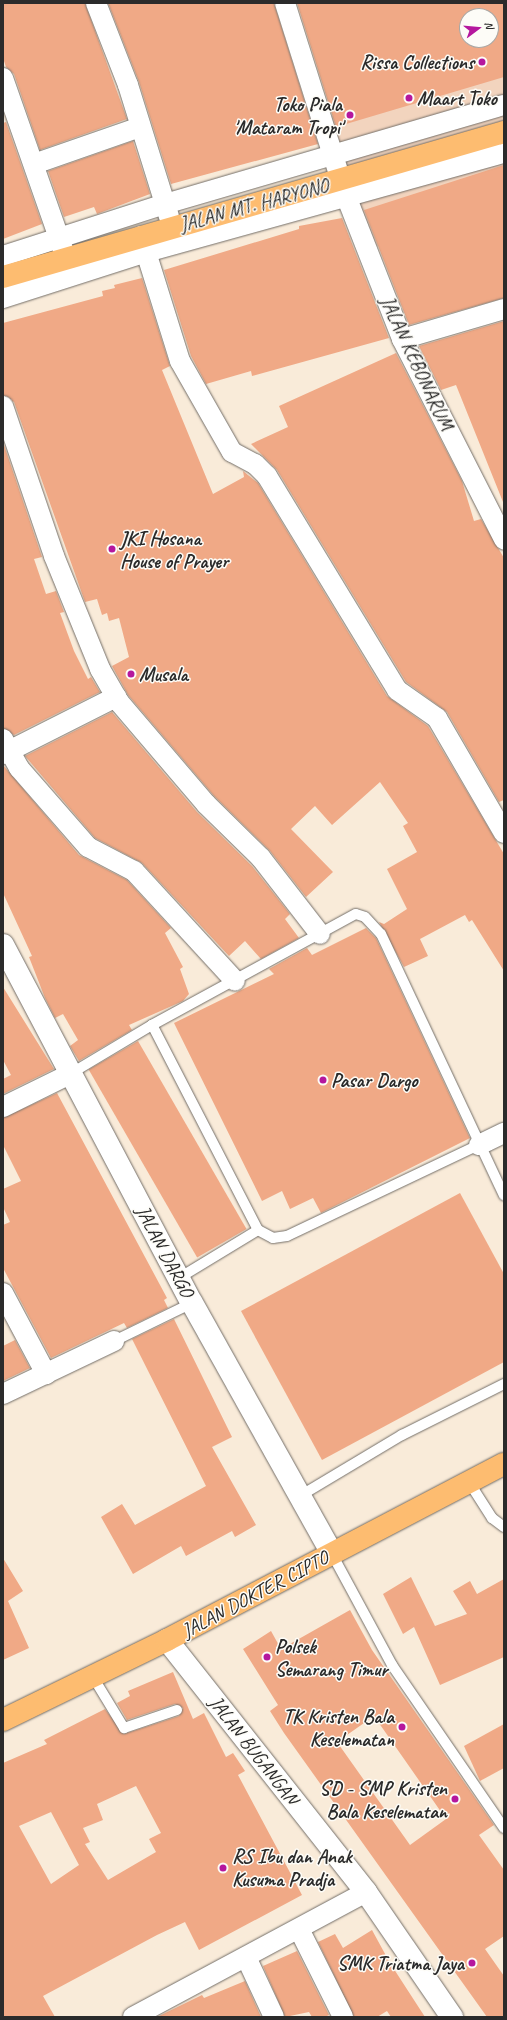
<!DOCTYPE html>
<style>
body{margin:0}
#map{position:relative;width:507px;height:2020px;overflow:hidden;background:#f9ebd9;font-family:Caveat,sans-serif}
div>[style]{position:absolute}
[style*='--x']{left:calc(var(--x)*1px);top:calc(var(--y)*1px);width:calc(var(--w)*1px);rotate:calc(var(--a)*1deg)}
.built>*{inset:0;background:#f2d4be}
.building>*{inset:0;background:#f0a986;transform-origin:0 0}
.roads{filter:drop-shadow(0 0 1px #736e68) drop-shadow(0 0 1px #736e68)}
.service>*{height:10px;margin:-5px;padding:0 5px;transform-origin:5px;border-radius:5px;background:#fff}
.minor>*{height:20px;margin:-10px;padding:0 10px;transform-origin:10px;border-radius:10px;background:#fff}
.tertiary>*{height:22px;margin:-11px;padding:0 11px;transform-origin:11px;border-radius:11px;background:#fff}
.primary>*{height:22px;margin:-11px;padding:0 11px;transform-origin:11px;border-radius:11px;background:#fdbc70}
.trunk>*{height:22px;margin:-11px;padding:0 11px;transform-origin:11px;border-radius:11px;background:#fdbc70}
.dots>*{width:11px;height:11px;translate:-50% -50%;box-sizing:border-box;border:2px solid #fdfcf7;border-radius:50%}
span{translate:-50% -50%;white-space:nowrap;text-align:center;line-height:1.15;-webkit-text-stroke:3px #fdfcf7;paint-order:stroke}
.poi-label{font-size:20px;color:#2b2b2b;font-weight:700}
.right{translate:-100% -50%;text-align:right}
.left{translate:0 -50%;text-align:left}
.street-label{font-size:20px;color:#2b2b2b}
.frame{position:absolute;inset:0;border:4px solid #2b2b2b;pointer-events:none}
.north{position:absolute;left:459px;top:8px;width:40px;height:40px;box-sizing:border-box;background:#fdfcf7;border:1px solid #a9a8a5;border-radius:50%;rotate:74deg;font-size:11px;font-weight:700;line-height:16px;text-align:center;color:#2b2b2b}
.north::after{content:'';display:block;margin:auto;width:14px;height:18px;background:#b5179e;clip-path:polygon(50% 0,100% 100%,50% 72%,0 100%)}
</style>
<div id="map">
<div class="built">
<i style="clip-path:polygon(504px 49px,504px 210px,369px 249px,328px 118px,434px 69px)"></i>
</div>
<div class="building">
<i style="clip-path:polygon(3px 3px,85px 3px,127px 119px,40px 150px,14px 74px,6px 67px,3px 58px)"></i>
<i style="clip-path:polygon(108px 3px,274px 3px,318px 144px,171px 184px,139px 82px)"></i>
<i style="clip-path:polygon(evenodd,297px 3px,504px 3px,504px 77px,336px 127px,297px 3px,467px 16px,491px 16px,491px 40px,467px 40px,467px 16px)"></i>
<i style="clip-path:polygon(6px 122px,42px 224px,3px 239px,3px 123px)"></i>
<i style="clip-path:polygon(133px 141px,150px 194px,97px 214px,94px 207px,64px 217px,48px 171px)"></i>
<i style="clip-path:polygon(504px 165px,504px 298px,409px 325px,364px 210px)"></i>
<i style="clip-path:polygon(342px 218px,389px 338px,252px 376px,251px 371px,206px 384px,191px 356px,164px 270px,299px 229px,299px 226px)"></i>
<i style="clip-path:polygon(142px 278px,170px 366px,162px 370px,213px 494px,244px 477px,243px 471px,258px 483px,387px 696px,428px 726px,504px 854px,504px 971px,472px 920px,469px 922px,465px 915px,420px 939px,428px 956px,404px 967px,379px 922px,384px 924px,407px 909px,387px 869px,417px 852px,403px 826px,408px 823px,380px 782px,332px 825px,315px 806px,291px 829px,333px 872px,306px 897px,270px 851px,214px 796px,128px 695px,112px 666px,129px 657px,119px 618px,109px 621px,107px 613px,102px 615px,97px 599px,85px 602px,14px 402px,3px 395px,3px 323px,103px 296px,102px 291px,115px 288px,114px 285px)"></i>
<i style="clip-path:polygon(504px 321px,504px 502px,503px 502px,456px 385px,441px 390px,419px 346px)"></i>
<i style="clip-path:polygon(396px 353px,462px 481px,474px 521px,481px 519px,504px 558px,504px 800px,499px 802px,447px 712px,406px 682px,277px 470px,251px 444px,288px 427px,279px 406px)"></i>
<i style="clip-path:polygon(3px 442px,42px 557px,34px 559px,46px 594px,56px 591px,64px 612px,60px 613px,74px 651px,88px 679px,91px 677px,100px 692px,14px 735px,3px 728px)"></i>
<i style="clip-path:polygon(112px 712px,197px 812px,252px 866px,290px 914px,285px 919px,299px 938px,261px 959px,245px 941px,229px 956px,142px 863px,95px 838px,25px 756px)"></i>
<i style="clip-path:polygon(3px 765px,79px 855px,127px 880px,171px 928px,165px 933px,183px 967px,180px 969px,189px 994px,183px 1001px,129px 1025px,132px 1030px,79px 1061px,70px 1046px,78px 1040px,63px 1014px,55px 1018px,45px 998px,29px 957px,32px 956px,3px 893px)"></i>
<i style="clip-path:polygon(366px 928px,376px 938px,470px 1138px,321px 1213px,313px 1198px,290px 1209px,282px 1191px,262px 1201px,174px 1023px,274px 974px,269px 969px,307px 948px,312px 955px)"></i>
<i style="clip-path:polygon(3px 987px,54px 1069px,3px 1094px,3px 1079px,11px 1075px,3px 1060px)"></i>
<i style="left:138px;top:1041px;width:217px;height:57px;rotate:60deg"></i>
<i style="clip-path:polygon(57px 1093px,167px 1298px,164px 1300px,168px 1308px,127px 1328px,124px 1323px,51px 1358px,3px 1268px,3px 1225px,10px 1222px,3px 1207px,3px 1189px,21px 1181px,3px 1145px,3px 1118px)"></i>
<i style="clip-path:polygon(460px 1193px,504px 1274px,504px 1362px,322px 1460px,241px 1311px)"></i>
<i style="clip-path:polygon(174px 1319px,232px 1437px,212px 1447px,256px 1525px,235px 1537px,232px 1531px,186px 1556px,181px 1546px,133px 1574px,101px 1517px,122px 1504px,135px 1525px,206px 1486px,132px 1339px)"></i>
<i style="clip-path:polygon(15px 1340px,30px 1368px,3px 1381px,3px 1346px)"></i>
<i style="clip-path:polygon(3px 1558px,23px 1591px,8px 1601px,29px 1648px,3px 1660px)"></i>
<i style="clip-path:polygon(411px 1577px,435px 1626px,467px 1614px,453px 1591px,470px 1581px,477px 1594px,504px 1579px,504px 1657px,440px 1685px,414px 1627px,403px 1634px,383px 1594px)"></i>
<i style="clip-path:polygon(evenodd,350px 1610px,372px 1650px,494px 1825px,479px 1835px,504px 1870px,504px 1936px,485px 1949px,504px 1976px,504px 2017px,487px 2017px,284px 1733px,270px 1711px,278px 1705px,243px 1649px,271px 1631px,281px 1649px,350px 1610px,374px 1716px,446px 1819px,410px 1845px,337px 1742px,374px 1716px)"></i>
<i style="clip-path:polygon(evenodd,173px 1672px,193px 1719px,204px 1713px,226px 1757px,233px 1753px,245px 1771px,238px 1775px,302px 1895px,199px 1950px,185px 1922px,157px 1935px,43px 1996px,55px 2017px,3px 2017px,3px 1763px,47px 1744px,44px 1740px,105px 1709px,124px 1734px,179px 1716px,183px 1708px,175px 1704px,127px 1720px,117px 1703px,130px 1696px,128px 1691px,173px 1672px,136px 1786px,161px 1833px,149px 1839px,156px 1852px,108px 1880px,85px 1844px,90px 1842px,83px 1828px,103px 1820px,97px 1804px,136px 1786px,173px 1672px,51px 1812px,79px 1865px,51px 1884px,19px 1826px,51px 1812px)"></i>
<i style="clip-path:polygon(504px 1724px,504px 1768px,480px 1781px,464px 1746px)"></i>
<i style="clip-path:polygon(372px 1930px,390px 1963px,425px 2017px,391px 2017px,387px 2011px,377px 2017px,354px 2017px,318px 1942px,335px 1934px,343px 1948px)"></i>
<i style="clip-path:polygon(297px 1951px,329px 2015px,325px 2017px,312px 2017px,309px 2012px,285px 2017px,263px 1966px)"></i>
<i style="clip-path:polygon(245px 1981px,261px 2017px,157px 2017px,202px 1995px,204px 1998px)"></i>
</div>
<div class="roads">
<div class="service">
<i style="--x:70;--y:1074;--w:96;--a:-30.9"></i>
<i style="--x:258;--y:1230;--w:231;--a:-117.3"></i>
<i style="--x:152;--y:1025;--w:232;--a:-28.6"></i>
<i style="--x:356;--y:914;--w:9;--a:18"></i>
<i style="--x:365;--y:917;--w:23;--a:47"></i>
<i style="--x:381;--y:934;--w:289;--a:64.8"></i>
<i style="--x:179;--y:1278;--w:92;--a:-31.3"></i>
<i style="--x:258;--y:1230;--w:17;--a:28"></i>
<i style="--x:273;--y:1238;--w:14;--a:-8"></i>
<i style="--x:287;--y:1236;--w:212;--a:-25.4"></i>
<i style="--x:114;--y:1341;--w:87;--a:-26"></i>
<i style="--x:469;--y:1482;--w:43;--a:57.4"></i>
<i style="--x:492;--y:1518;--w:15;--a:37"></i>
<i style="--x:300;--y:1496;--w:119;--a:-30.9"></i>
<i style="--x:402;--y:1435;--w:114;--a:-26.6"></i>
<i style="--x:332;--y:1554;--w:126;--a:61.6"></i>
<i style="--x:392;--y:1665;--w:198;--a:55.5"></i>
<i style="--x:93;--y:1677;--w:60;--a:58.7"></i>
<i style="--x:124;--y:1728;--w:56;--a:-18.8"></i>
</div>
<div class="minor">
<i style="--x:96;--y:3;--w:88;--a:68.7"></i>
<i style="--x:128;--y:85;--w:138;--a:72.7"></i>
<i style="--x:285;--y:3;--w:202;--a:72.5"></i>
<i style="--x:346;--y:196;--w:154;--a:68.6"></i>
<i style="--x:402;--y:339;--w:225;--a:63"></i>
<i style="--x:3;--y:78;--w:181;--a:70.7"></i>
<i style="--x:34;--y:164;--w:112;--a:-19.2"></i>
<i style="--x:141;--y:236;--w:131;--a:72.7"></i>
<i style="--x:180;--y:361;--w:105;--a:60.3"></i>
<i style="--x:232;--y:452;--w:26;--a:28"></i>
<i style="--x:255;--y:464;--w:17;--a:45"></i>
<i style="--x:267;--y:476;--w:250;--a:58.7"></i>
<i style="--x:397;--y:690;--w:49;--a:35"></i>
<i style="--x:437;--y:718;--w:133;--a:59.8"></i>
<i style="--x:3;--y:256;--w:170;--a:-17.8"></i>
<i style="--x:165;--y:204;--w:353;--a:-16.3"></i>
<i style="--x:3;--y:298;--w:150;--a:-17.8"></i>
<i style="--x:146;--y:252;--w:371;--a:-15.5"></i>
<i style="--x:402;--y:339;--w:106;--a:-16.4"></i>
<i style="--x:3;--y:406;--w:158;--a:71.2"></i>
<i style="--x:54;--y:556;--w:122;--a:67.8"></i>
<i style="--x:100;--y:669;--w:38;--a:60"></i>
<i style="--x:119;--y:702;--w:134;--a:49.5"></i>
<i style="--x:206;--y:804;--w:77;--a:44.5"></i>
<i style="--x:261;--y:858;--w:96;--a:52.2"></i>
<i style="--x:3;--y:739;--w:33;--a:61"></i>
<i style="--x:19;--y:768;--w:105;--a:48.9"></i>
<i style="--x:88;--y:847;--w:52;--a:27.6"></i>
<i style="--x:134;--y:871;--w:149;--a:47.4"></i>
<i style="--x:3;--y:754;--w:127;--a:-26.8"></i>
<i style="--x:3;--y:1107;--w:75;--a:-26.2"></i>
<i style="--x:479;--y:1145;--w:28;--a:-26"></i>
<i style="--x:3;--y:1293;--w:92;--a:62"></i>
<i style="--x:3;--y:1394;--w:123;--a:-25.5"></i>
<i style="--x:300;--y:1931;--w:96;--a:63.4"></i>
<i style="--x:246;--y:1957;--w:66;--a:65"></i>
<i style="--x:133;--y:2017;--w:264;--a:-28.2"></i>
</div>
<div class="tertiary">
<i style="--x:3;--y:945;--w:405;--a:62.2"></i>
<i style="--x:192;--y:1303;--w:287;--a:60.8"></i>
<i style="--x:167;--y:1640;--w:321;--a:51.7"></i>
<i style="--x:366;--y:1892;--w:152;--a:55.5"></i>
</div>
<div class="primary">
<i style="--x:3;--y:277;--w:522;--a:-16.14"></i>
</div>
<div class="trunk">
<i style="--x:3;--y:1720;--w:182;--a:-26"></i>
<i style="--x:167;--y:1640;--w:380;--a:-27.6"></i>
</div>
</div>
<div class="dots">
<i style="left:482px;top:62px;background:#b5179e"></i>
<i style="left:409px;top:98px;background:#b5179e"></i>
<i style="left:350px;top:115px;background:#b5179e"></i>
<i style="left:112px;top:549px;background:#b5179e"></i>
<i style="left:131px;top:674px;background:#b5179e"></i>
<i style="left:323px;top:1080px;background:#b5179e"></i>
<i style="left:267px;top:1657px;background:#b5179e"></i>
<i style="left:402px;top:1727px;background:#b5179e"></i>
<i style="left:455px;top:1799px;background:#b5179e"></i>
<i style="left:223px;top:1868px;background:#b5179e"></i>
<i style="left:472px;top:1963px;background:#b5179e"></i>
</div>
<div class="poi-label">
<span class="right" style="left:474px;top:62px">Rissa Collections</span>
<span class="left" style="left:417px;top:98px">Maart Toko</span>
<span class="right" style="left:342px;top:116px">Toko Piala<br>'Mataram Tropi'</span>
<span class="left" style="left:120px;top:550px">JKI Hosana<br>House of Prayer</span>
<span class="left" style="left:139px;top:674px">Musala</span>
<span class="left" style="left:331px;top:1080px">Pasar Dargo</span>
<span class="left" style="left:275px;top:1658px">Polsek<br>Semarang Timur</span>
<span class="right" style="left:394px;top:1728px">TK Kristen Bala<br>Keselematan</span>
<span class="right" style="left:447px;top:1800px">SD - SMP Kristen<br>Bala Keselematan</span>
<span class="left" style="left:232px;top:1868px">RS Ibu dan Anak<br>Kusuma Pradja</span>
<span class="right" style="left:464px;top:1963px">SMK Triatma Jaya</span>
</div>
<div class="street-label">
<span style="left:254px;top:205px;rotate:-15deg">JALAN MT. HARYONO</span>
<span style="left:417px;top:363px;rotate:65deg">JALAN KEBONARUM</span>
<span style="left:165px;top:1251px;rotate:62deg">JALAN DARGO</span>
<span style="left:255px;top:1594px;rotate:-28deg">JALAN DOKTER CIPTO</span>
<span style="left:254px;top:1750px;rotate:52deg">JALAN BUGANGAN</span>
</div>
<div class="frame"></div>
<div class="north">N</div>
</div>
